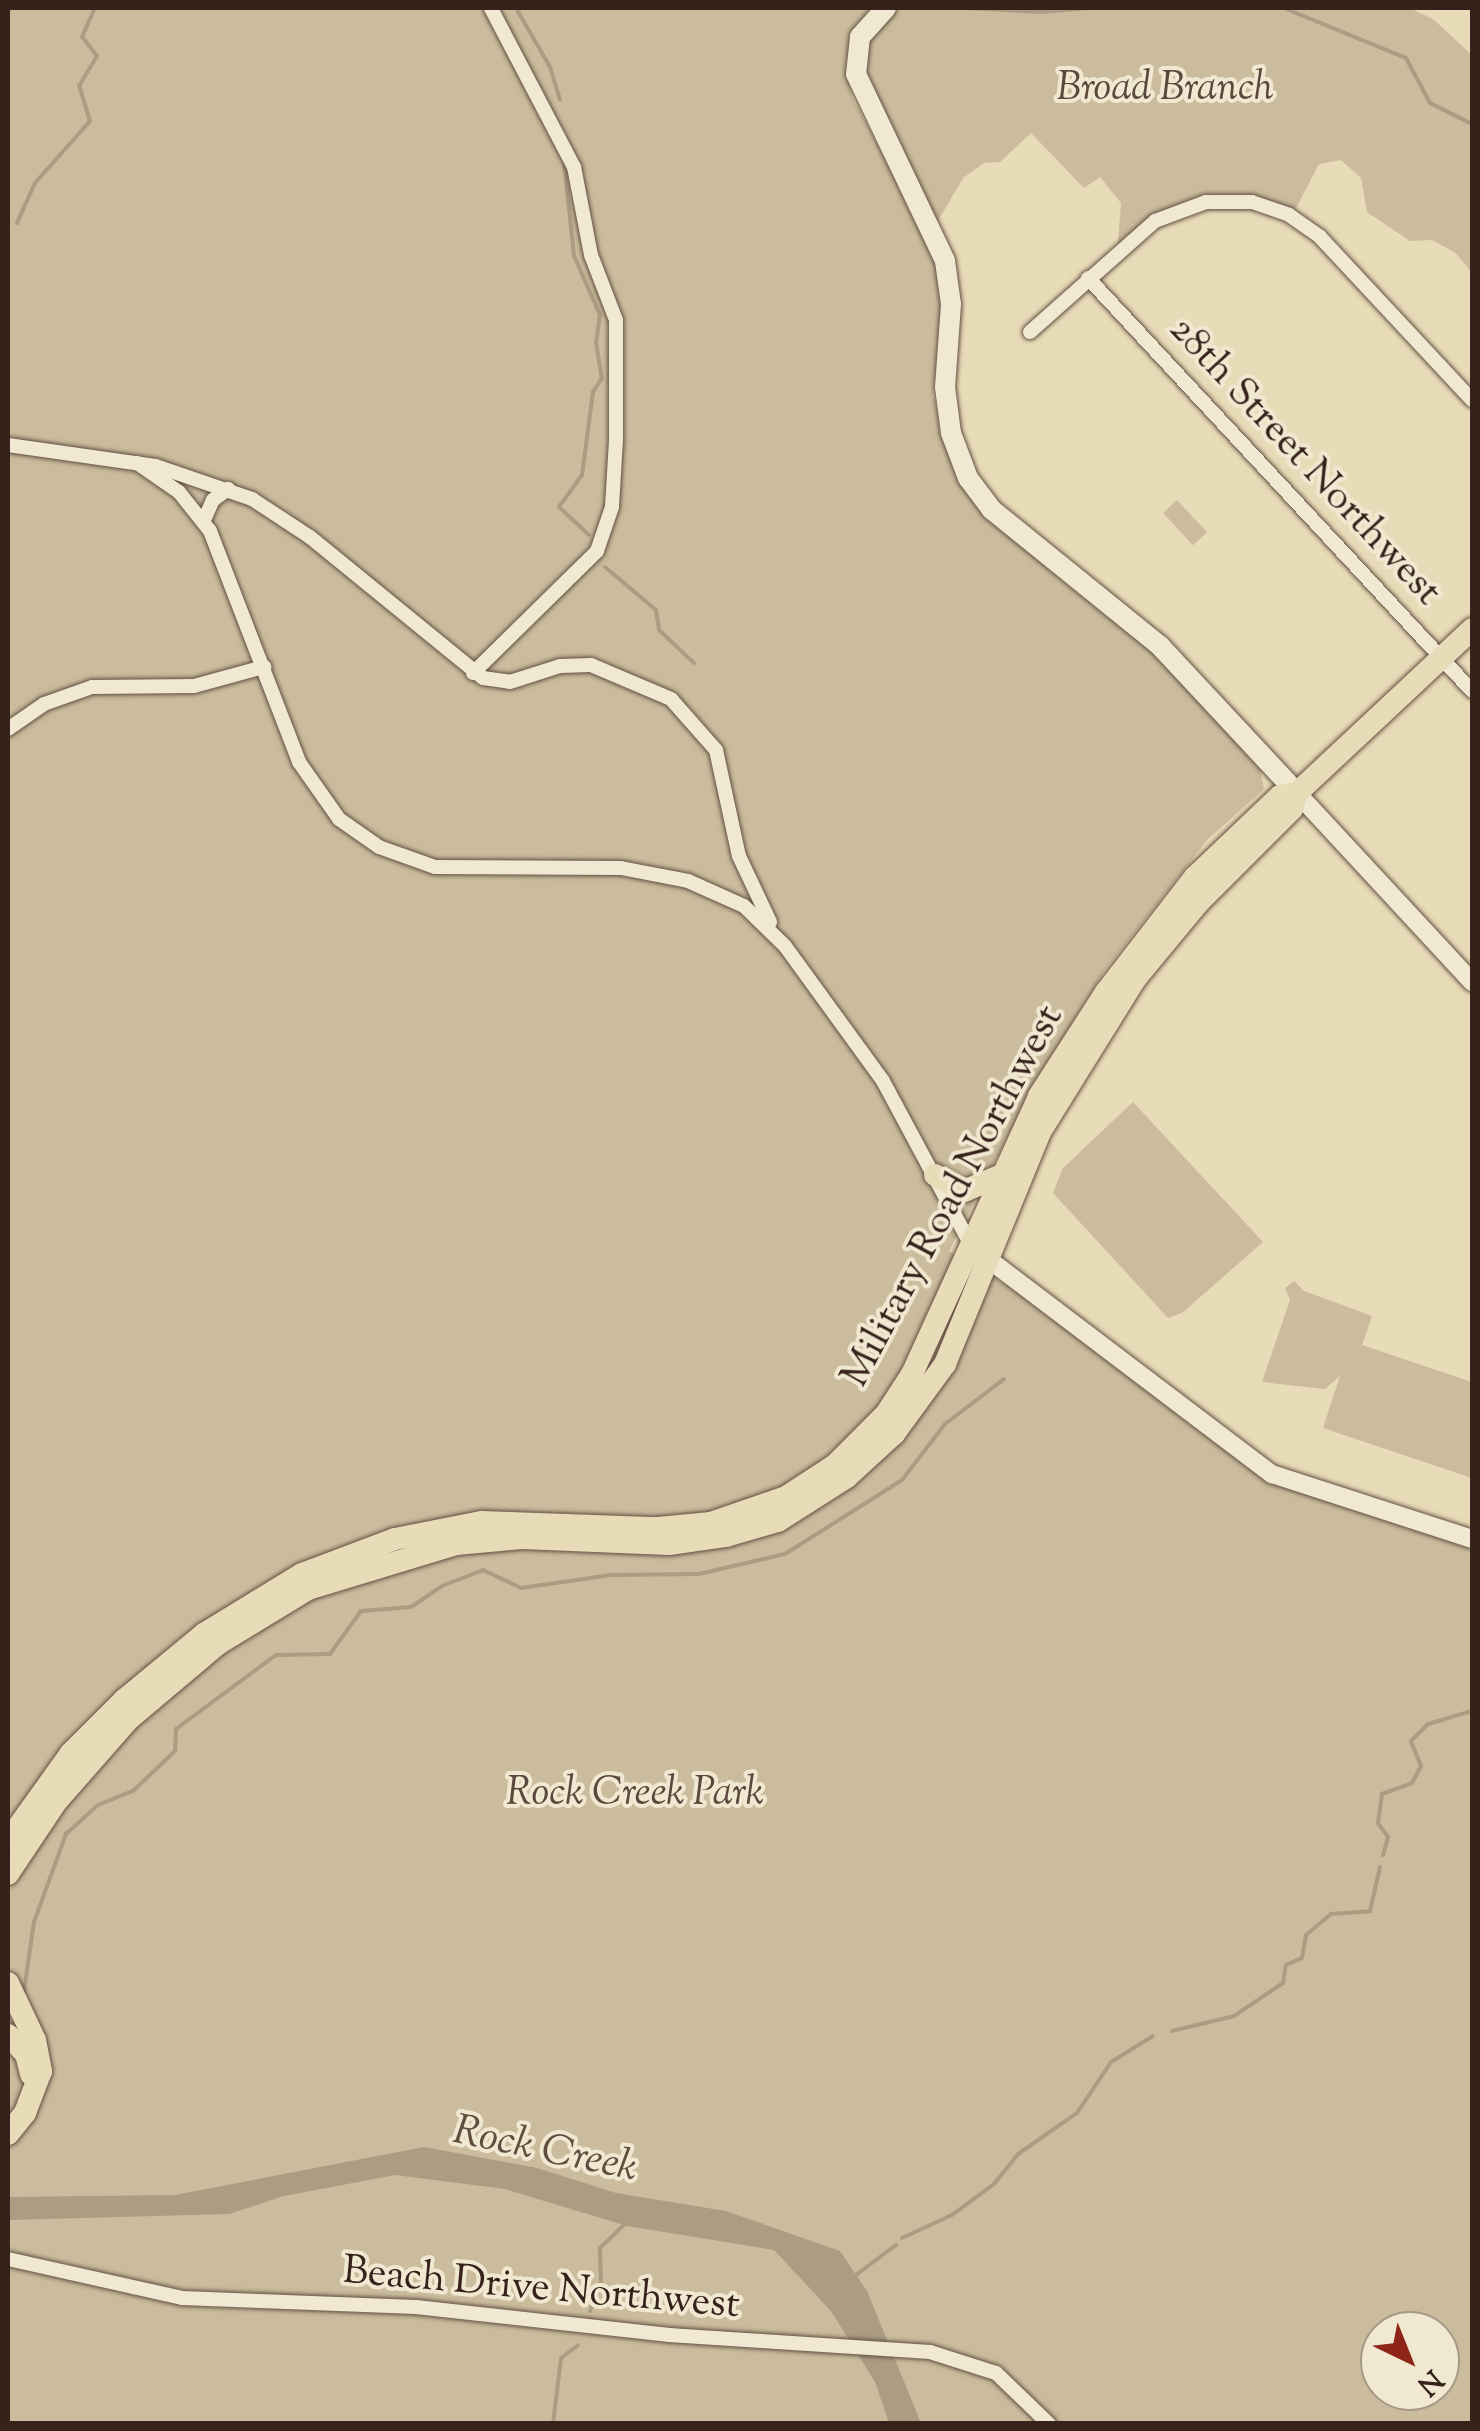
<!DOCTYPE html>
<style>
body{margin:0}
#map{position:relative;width:1480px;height:2431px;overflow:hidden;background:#e8dbb8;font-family:"Sorts Mill Goudy",serif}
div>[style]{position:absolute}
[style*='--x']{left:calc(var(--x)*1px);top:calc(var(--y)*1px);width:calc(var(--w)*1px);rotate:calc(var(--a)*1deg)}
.green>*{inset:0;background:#cabc9d;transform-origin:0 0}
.water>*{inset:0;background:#ab9c83}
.stream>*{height:4px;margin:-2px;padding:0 2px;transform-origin:2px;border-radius:2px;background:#ab9c83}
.roads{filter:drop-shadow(0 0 2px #625042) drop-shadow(0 0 2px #625042)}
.minor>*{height:14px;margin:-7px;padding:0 7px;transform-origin:7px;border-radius:7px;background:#f0e8d1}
.tertiary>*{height:18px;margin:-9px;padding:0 9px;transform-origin:9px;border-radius:9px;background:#f0e8d1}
.secondary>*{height:20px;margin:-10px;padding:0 10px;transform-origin:10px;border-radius:10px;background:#f0e8d1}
.primary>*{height:22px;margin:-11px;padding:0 11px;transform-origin:11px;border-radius:11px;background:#e8dbb8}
span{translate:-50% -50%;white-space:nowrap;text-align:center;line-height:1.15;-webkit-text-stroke:8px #f0e8d1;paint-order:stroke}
.park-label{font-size:40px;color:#5b483c;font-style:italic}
.street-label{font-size:40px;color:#36221b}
.water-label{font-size:42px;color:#5f4d3f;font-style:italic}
.frame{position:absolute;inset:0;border:10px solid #36221b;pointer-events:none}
.north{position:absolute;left:1360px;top:2311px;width:100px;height:100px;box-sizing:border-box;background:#f0e8d1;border:2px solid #a69988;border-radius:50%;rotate:137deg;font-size:28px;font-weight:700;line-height:40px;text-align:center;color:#36221b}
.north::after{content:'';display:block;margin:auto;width:35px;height:45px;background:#8f2418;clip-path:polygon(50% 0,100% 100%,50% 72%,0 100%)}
</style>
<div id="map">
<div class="green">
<i style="clip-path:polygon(evenodd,8px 8px,871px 8px,853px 30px,845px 68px,853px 99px,935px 252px,942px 305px,933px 395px,954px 471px,991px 522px,1152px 650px,1260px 769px,1264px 789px,1208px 839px,1103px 973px,1037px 1079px,949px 1251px,1024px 1296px,1274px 1483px,1472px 1544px,1472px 2423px,8px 2424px,8px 8px,1380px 2331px,1440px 2331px,1440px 2391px,1380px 2391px,1380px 2331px)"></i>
<i style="clip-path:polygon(896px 8px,1409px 8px,1433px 19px,1472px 55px,1472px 273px,1456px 253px,1432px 240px,1410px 241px,1367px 212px,1361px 178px,1341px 160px,1319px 164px,1295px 210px,1223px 206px,1181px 211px,1117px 255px,1121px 203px,1100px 177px,1084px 188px,1031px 133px,1000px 162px,984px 163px,963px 178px,936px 224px,858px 60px,873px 25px)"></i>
<i style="left:1177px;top:500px;width:44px;height:19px;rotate:47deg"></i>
<i style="clip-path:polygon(1133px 1102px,1263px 1242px,1182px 1313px,1168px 1318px,1053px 1193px,1063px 1168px)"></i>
<i style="clip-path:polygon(1294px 1281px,1304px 1291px,1372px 1316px,1362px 1345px,1472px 1382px,1472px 1478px,1323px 1428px,1340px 1376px,1325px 1389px,1262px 1382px,1290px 1300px,1285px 1288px)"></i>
</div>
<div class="water">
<i style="clip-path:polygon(927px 8px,1114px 8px,1040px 14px)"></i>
<i style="clip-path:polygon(424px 2147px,537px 2168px,616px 2193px,726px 2211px,840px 2251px,867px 2291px,921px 2423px,889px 2423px,875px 2382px,831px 2311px,774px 2250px,627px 2226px,505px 2189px,395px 2175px,284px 2196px,229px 2214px,8px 2220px,8px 2197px,175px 2195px)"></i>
</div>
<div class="stream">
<i style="--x:516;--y:8;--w:68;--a:60"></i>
<i style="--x:550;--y:67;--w:34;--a:73"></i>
<i style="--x:1284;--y:8;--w:132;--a:22.3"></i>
<i style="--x:1406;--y:58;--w:51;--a:61.9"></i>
<i style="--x:1430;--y:103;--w:47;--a:26.6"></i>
<i style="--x:564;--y:162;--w:95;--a:83.9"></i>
<i style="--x:574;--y:256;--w:64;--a:66.2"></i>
<i style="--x:600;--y:315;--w:27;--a:98"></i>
<i style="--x:596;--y:342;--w:36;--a:81"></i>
<i style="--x:602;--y:378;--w:17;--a:123"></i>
<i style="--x:593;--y:392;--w:84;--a:97.5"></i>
<i style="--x:582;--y:475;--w:39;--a:126"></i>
<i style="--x:559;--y:507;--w:41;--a:43"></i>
<i style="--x:17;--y:223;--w:44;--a:-65.8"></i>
<i style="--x:35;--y:183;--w:83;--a:-48.4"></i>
<i style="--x:90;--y:121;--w:37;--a:-107"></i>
<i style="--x:79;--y:86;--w:35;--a:-59"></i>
<i style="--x:97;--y:56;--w:24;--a:-128"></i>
<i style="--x:82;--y:37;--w:32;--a:-66"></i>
<i style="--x:605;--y:567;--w:67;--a:40.1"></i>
<i style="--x:656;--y:610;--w:20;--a:81"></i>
<i style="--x:659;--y:630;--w:48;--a:43.3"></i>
<i style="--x:1383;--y:1855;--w:19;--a:-74"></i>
<i style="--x:1388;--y:1837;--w:17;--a:-126"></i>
<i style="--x:1378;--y:1823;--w:29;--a:-82"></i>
<i style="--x:1382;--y:1794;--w:32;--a:-20"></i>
<i style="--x:1412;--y:1783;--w:19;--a:-62"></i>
<i style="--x:1421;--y:1766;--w:27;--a:-112"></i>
<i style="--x:1411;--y:1741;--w:24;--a:-45"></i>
<i style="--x:1428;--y:1724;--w:46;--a:-16.5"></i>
<i style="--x:24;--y:1991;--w:70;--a:-81.8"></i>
<i style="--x:34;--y:1922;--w:94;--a:-70"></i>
<i style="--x:66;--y:1834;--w:43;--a:-42.2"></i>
<i style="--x:98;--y:1805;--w:38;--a:-22"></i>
<i style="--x:133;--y:1791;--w:58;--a:-43.6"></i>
<i style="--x:175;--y:1751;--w:22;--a:-87"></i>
<i style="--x:176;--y:1729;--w:124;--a:-36.5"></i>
<i style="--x:276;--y:1655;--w:54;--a:-1.1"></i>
<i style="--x:330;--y:1654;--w:53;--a:-54.2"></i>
<i style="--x:361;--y:1611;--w:50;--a:-4.6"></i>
<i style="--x:411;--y:1607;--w:37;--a:-34"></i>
<i style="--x:442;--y:1586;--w:44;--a:-21.3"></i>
<i style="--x:483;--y:1570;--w:42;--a:25.3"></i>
<i style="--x:521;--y:1588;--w:91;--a:-8.2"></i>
<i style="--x:611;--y:1575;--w:88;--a:-0.7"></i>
<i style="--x:699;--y:1574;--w:88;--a:-13.1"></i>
<i style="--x:785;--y:1554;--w:138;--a:-32.3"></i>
<i style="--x:902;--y:1480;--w:71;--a:-52.5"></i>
<i style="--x:945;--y:1424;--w:74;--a:-37.3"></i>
<i style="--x:1172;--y:2031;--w:64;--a:-13.6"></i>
<i style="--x:1234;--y:2016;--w:59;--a:-34"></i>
<i style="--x:1283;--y:1983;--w:18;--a:-81"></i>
<i style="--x:1286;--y:1965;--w:17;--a:-24"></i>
<i style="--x:1302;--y:1958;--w:23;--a:-80"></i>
<i style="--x:1306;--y:1935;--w:33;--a:-40"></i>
<i style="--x:1331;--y:1914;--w:39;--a:-4"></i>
<i style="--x:1370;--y:1911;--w:45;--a:-77.2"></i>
<i style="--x:902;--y:2238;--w:55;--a:-24.7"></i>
<i style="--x:952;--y:2215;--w:52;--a:-36.4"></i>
<i style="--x:994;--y:2184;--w:38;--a:-51"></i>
<i style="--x:1018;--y:2154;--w:72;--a:-34.8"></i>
<i style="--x:1077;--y:2113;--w:61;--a:-56.3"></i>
<i style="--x:1111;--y:2062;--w:49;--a:-31.8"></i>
<i style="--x:852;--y:2278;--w:55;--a:-36.9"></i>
<i style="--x:590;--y:2311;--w:31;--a:-69"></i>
<i style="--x:601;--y:2282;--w:34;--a:-92"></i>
<i style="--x:600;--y:2248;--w:35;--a:-44"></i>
<i style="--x:553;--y:2424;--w:66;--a:-83.1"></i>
<i style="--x:561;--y:2358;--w:21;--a:-37"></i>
</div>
<div class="roads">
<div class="minor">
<i style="--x:1088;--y:278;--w:564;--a:47.08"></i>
<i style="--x:1030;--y:332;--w:167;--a:-41.6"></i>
<i style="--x:1155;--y:221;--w:54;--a:-20.4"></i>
<i style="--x:1206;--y:202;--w:46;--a:0"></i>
<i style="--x:1252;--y:202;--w:39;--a:19"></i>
<i style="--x:1289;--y:215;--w:38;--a:35"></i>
<i style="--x:1320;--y:237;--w:223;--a:47"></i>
<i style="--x:8;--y:445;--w:149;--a:8.1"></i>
<i style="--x:156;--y:466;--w:102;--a:19"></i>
<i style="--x:252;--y:499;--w:69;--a:33.2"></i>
<i style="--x:310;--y:537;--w:223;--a:39.2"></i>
<i style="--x:483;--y:678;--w:27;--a:8"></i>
<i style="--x:510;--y:682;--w:52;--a:-17.7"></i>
<i style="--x:560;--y:666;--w:31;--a:-2"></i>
<i style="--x:591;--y:665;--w:87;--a:23"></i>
<i style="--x:671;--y:699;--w:68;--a:48.6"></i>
<i style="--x:716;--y:750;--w:108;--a:77.8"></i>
<i style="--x:739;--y:856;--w:73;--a:64.8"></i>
<i style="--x:137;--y:463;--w:51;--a:34.6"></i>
<i style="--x:179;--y:492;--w:50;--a:51.5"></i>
<i style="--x:210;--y:531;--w:248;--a:68.9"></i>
<i style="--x:299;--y:762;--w:70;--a:54.9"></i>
<i style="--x:339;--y:819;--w:49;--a:35"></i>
<i style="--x:379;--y:847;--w:59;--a:19.7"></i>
<i style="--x:435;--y:867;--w:186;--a:0.3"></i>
<i style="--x:621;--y:868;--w:68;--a:11"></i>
<i style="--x:688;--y:881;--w:61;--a:24.1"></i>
<i style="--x:744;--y:906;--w:57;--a:44.3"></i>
<i style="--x:785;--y:946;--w:167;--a:54"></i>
<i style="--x:883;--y:1081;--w:186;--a:61.8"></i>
<i style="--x:204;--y:520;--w:22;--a:-66"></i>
<i style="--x:213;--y:500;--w:19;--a:-36"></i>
<i style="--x:473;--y:673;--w:174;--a:-44.5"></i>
<i style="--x:597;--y:551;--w:46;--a:-71.2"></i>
<i style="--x:612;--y:507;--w:67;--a:-86.6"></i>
<i style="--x:616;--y:440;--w:120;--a:-90"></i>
<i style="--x:616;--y:320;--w:70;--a:-111"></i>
<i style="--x:591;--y:255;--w:90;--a:-100.9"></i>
<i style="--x:574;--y:167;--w:179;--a:-117.6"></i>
<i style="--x:8;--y:729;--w:44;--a:-34.8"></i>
<i style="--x:44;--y:704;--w:51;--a:-19.5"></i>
<i style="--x:92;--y:687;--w:102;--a:-0.6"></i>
<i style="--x:194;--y:686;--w:73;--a:-15.2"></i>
<i style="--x:8;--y:2259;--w:178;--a:12.6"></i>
<i style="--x:182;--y:2298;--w:234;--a:2.2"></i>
<i style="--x:416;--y:2307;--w:255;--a:6.3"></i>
<i style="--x:669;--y:2335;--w:262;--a:3.7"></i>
<i style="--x:930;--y:2352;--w:69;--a:17.7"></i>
<i style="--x:996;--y:2373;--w:74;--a:43.9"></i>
</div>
<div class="tertiary">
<i style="--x:1297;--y:793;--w:258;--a:47.2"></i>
<i style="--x:979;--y:1252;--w:368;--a:37.2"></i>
<i style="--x:1272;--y:1474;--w:210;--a:18"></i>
</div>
<div class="secondary">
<i style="--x:886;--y:8;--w:39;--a:132"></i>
<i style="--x:860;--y:37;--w:37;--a:96"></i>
<i style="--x:856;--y:74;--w:207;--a:64.5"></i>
<i style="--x:945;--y:261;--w:43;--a:82.1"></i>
<i style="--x:951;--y:304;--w:83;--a:94.1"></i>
<i style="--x:945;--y:387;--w:46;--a:82.6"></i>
<i style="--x:951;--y:433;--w:48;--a:69.3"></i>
<i style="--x:968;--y:478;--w:39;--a:53"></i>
<i style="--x:991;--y:509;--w:218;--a:39"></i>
<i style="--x:1160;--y:646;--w:201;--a:47"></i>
</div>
<div class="primary">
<i style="--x:935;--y:1175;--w:33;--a:29"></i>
<i style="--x:964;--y:1191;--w:38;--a:-23"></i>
<i style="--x:8;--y:1841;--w:108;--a:-54.4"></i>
<i style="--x:71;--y:1753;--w:75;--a:-45"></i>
<i style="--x:124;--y:1700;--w:104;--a:-39.5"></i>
<i style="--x:204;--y:1634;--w:115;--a:-31.5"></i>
<i style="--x:302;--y:1574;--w:99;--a:-20.6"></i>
<i style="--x:395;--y:1539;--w:89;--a:-11.1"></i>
<i style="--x:482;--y:1522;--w:176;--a:2"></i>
<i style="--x:658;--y:1528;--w:53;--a:-5.4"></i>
<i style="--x:711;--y:1523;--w:79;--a:-19.1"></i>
<i style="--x:786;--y:1497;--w:59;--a:-33.1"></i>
<i style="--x:835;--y:1465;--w:72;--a:-45"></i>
<i style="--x:886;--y:1414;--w:48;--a:-57"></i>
<i style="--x:912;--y:1374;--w:306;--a:-65.4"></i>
<i style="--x:1039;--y:1096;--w:124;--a:-57.2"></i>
<i style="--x:1106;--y:992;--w:145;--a:-52.3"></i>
<i style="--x:1195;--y:877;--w:117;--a:-43.6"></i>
<i style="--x:1280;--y:796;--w:17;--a:-10"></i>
<i style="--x:8;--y:1874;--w:87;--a:-56.3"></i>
<i style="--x:56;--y:1802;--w:111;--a:-48.7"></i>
<i style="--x:129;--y:1719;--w:116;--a:-40.1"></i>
<i style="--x:218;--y:1644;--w:105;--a:-31.4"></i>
<i style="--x:308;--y:1589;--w:155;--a:-16.9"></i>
<i style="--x:456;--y:1544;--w:66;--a:-5.2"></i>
<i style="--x:522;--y:1538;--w:147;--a:2.3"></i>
<i style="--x:669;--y:1544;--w:58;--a:-8"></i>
<i style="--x:726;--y:1536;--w:54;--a:-16.1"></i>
<i style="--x:778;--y:1521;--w:82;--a:-32.5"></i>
<i style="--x:847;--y:1477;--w:64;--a:-42.5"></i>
<i style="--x:894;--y:1434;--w:87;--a:-53.9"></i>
<i style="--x:945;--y:1364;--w:251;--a:-67.7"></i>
<i style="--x:1040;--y:1132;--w:181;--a:-58.1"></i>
<i style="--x:1136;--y:978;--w:97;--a:-50.4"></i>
<i style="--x:1198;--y:903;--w:133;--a:-45"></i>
<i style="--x:1292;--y:809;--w:17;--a:-73"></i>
<i style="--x:1297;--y:793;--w:240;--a:-43.1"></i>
<i style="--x:8;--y:1983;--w:63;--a:64.7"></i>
<i style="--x:35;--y:2040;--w:32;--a:79"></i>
<i style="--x:41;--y:2071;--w:45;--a:110.9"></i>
<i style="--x:25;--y:2113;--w:27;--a:129"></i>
<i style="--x:8;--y:2035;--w:26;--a:47"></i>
<i style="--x:26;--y:2054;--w:21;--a:76"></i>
</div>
</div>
<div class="park-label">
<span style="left:1165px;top:90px">Broad Branch</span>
<span style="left:635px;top:1795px">Rock Creek Park</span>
</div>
<div class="street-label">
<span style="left:1304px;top:462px;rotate:47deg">28th Street Northwest</span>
<span style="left:954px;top:1197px;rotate:-62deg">Military Road Northwest</span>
<span style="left:541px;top:2290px;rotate:5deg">Beach Drive Northwest</span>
</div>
<div class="water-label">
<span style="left:545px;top:2151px;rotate:12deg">Rock Creek</span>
</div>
<div class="frame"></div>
<div class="north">N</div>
</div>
